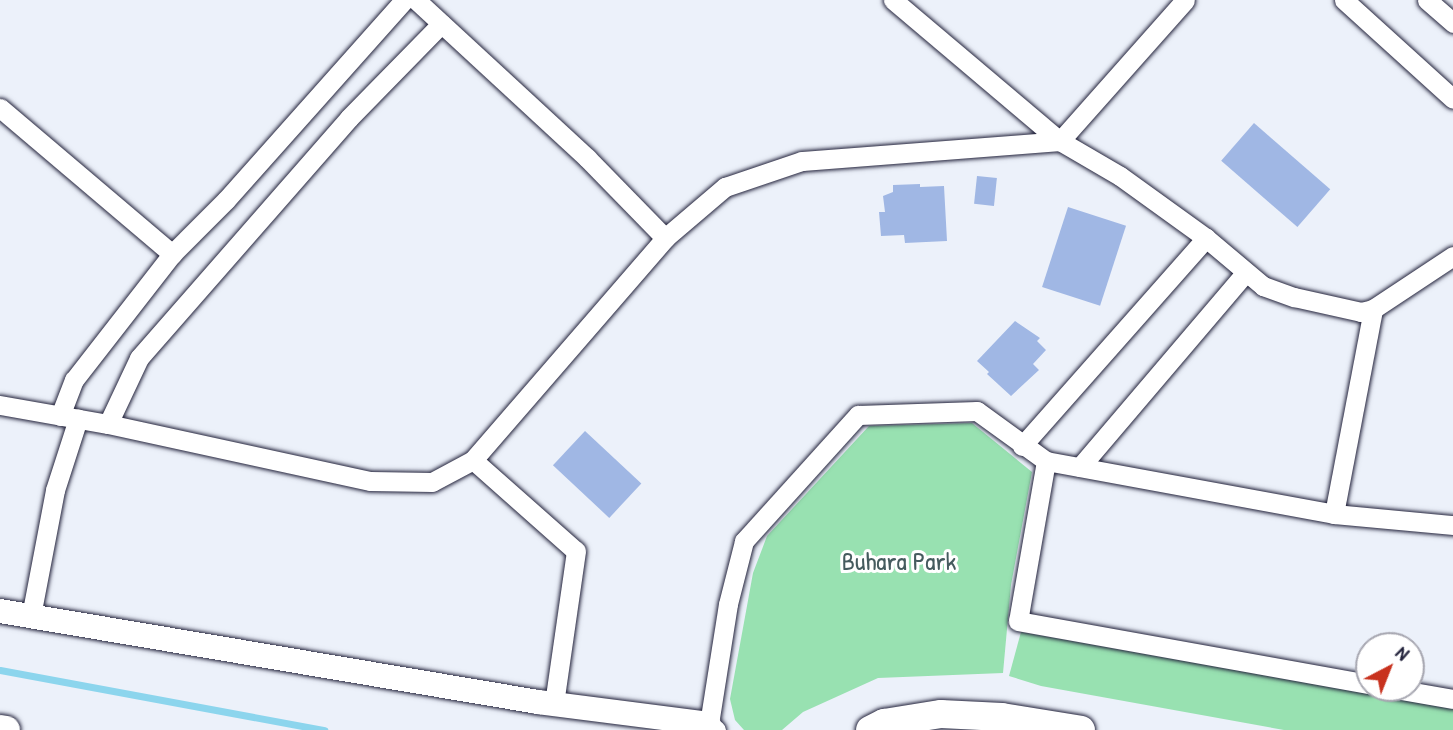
<!DOCTYPE html>
<style>
body{margin:0}
#map{position:relative;width:1453px;height:730px;overflow:hidden;background:#ecf1fa;font-family:"Patrick Hand",sans-serif}
div>[style]{position:absolute}
[style*='--x']{left:calc(var(--x)*1px);top:calc(var(--y)*1px);width:calc(var(--w)*1px);rotate:calc(var(--a)*1deg)}
.green>*{inset:0;background:#98e1b1}
.stream>*{height:7px;margin:-3.5px;padding:0 3.5px;transform-origin:3.5px;border-radius:3.5px;background:#8cd5ed}
.building>*{inset:0;background:#a0b7e4;transform-origin:0 0}
.roads{filter:drop-shadow(0 0 2px #22223b) drop-shadow(0 0 2px #22223b)}
.minor>*{height:19px;margin:-9.5px;padding:0 9.5px;transform-origin:9.5px;border-radius:9.5px;background:#fff}
.tertiary>*{height:24px;margin:-12px;padding:0 12px;transform-origin:12px;border-radius:12px;background:#fff}
.secondary>*{height:28px;margin:-14px;padding:0 14px;transform-origin:14px;border-radius:14px;background:#fff}
span{translate:-50% -50%;white-space:nowrap;text-align:center;line-height:1.15;-webkit-text-stroke:6px #fff;paint-order:stroke}
.park-label{font-size:26px;color:#455b5e}
.north{position:absolute;left:1355px;top:632px;width:70px;height:70px;box-sizing:border-box;background:#fff;border:2px solid #a7a7b1;border-radius:50%;rotate:42deg;font-size:19px;font-weight:700;line-height:28px;text-align:center;color:#22223b}
.north::after{content:'';display:block;margin:auto;width:24px;height:32px;background:#c8321e;clip-path:polygon(50% 0,100% 100%,50% 72%,0 100%)}
</style>
<div id="map">
<div class="green">
<i style="clip-path:polygon(972px 423px,1032px 472px,1011px 585px,1003px 673px,878px 678px,803px 712px,782px 730px,744px 730px,735px 720px,730px 699px,753px 573px,767px 536px,869px 426px)"></i>
<i style="clip-path:polygon(1021px 632px,1453px 709px,1453px 730px,1284px 730px,1041px 686px,1009px 676px)"></i>
</div>
<div class="stream">
<i style="--x:0;--y:670;--w:330;--a:10.5"></i>
</div>
<div class="building">
<i style="left:1254px;top:123px;width:101px;height:50px;rotate:41deg"></i>
<i style="left:977px;top:176px;width:20px;height:28px;rotate:6deg"></i>
<i style="clip-path:polygon(920px 184px,920px 187px,944px 186px,947px 241px,905px 243px,904px 235px,881px 236px,879px 212px,885px 212px,883px 196px,893px 192px,893px 185px)"></i>
<i style="left:1068px;top:207px;width:61px;height:84px;rotate:18deg"></i>
<i style="clip-path:polygon(1015px 321px,1040px 338px,1037px 341px,1046px 350px,1033px 364px,1039px 370px,1011px 396px,987px 374px,989px 372px,977px 361px)"></i>
<i style="left:585px;top:431px;width:77px;height:47px;rotate:43deg"></i>
</div>
<div class="roads">
<div class="minor">
<i style="--x:416;--y:0;--w:233;--a:42.7"></i>
<i style="--x:587;--y:158;--w:112;--a:45.7"></i>
<i style="--x:893;--y:0;--w:219;--a:40.2"></i>
<i style="--x:1060;--y:141;--w:69;--a:30.3"></i>
<i style="--x:1120;--y:176;--w:106;--a:35.8"></i>
<i style="--x:1206;--y:238;--w:75;--a:40.1"></i>
<i style="--x:1263;--y:286;--w:33;--a:20"></i>
<i style="--x:1294;--y:297;--w:69;--a:12.6"></i>
<i style="--x:1361;--y:312;--w:12;--a:-14"></i>
<i style="--x:1373;--y:309;--w:96;--a:-33.5"></i>
<i style="--x:1344;--y:0;--w:147;--a:42.2"></i>
<i style="--x:1427;--y:0;--w:35;--a:41"></i>
<i style="--x:0;--y:108;--w:226;--a:40.3"></i>
<i style="--x:1060;--y:141;--w:188;--a:-48.4"></i>
<i style="--x:0;--y:405;--w:110;--a:10"></i>
<i style="--x:108;--y:424;--w:268;--a:12.3"></i>
<i style="--x:370;--y:481;--w:62;--a:0.9"></i>
<i style="--x:432;--y:482;--w:47;--a:-28.2"></i>
<i style="--x:473;--y:460;--w:294;--a:-49.1"></i>
<i style="--x:665;--y:238;--w:79;--a:-40.4"></i>
<i style="--x:725;--y:187;--w:81;--a:-18.7"></i>
<i style="--x:802;--y:161;--w:259;--a:-4.4"></i>
<i style="--x:60;--y:416;--w:39;--a:-69"></i>
<i style="--x:74;--y:380;--w:160;--a:-52.1"></i>
<i style="--x:172;--y:254;--w:76;--a:-45"></i>
<i style="--x:226;--y:200;--w:268;--a:-48.3"></i>
<i style="--x:108;--y:424;--w:73;--a:-64.8"></i>
<i style="--x:139;--y:358;--w:319;--a:-48.8"></i>
<i style="--x:349;--y:118;--w:132;--a:-45.6"></i>
<i style="--x:1022;--y:446;--w:278;--a:-48.5"></i>
<i style="--x:473;--y:460;--w:137;--a:41.5"></i>
<i style="--x:576;--y:551;--w:155;--a:98.2"></i>
<i style="--x:1046;--y:461;--w:162;--a:99.9"></i>
<i style="--x:1018;--y:621;--w:357;--a:10.2"></i>
<i style="--x:1080;--y:467;--w:255;--a:-49.6"></i>
<i style="--x:1334;--y:514;--w:209;--a:-79.2"></i>
<i style="--x:31;--y:616;--w:128;--a:-79.2"></i>
<i style="--x:55;--y:490;--w:75;--a:-72.1"></i>
<i style="--x:1390;--y:688;--w:64;--a:9.9"></i>
<i style="--x:716;--y:730;--w:9;--a:-139"></i>
<i style="--x:709;--y:724;--w:121;--a:-81"></i>
<i style="--x:728;--y:604;--w:65;--a:-75.7"></i>
<i style="--x:744;--y:541;--w:170;--a:-47.9"></i>
<i style="--x:858;--y:415;--w:119;--a:-1.9"></i>
<i style="--x:977;--y:411;--w:85;--a:35.9"></i>
<i style="--x:1046;--y:461;--w:293;--a:10.4"></i>
<i style="--x:1334;--y:514;--w:120;--a:5.3"></i>
</div>
<div class="tertiary">
<i style="--x:0;--y:611;--w:546;--a:9.6"></i>
<i style="--x:538;--y:702;--w:172;--a:7.3"></i>
</div>
<div class="secondary">
<i style="--x:0;--y:729;--w:6;--a:9"></i>
<i style="--x:870;--y:730;--w:16;--a:-27"></i>
<i style="--x:884;--y:723;--w:58;--a:-9"></i>
<i style="--x:941;--y:714;--w:61;--a:2.8"></i>
<i style="--x:1002;--y:717;--w:80;--a:9.3"></i>
</div>
</div>
<div class="park-label">
<span style="left:899px;top:561px">Buhara Park</span>
</div>
<div class="north">N</div>
</div>
